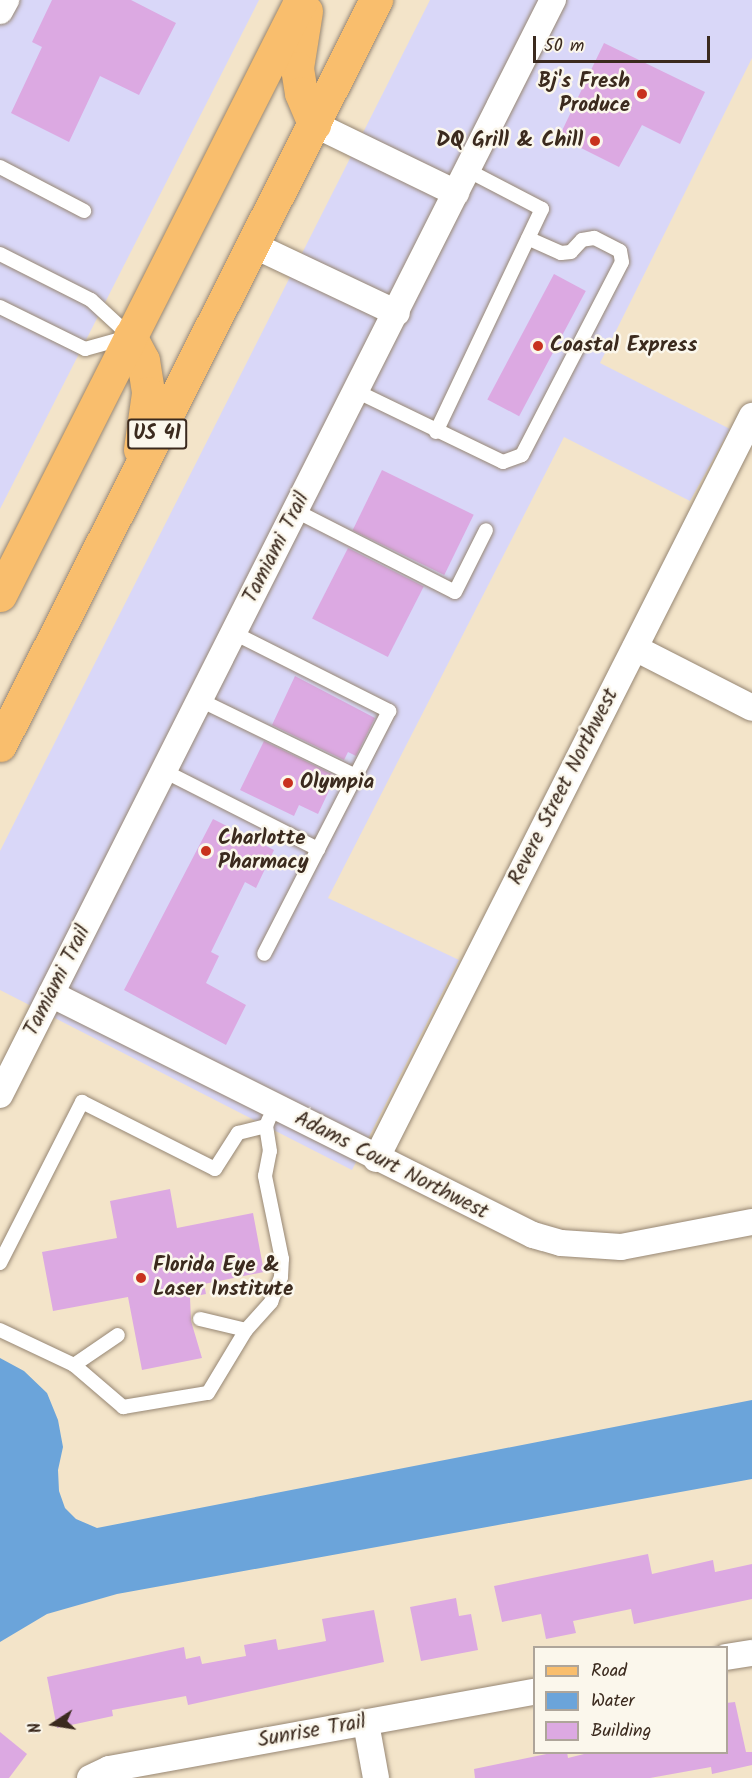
<!DOCTYPE html>
<style>
body{margin:0}
#map{position:relative;width:752px;height:1778px;overflow:hidden;background:#f3e4c9;font-family:Kalam,sans-serif}
div>[style]{position:absolute}
[style*='--x']{left:calc(var(--x)*1px);top:calc(var(--y)*1px);width:calc(var(--w)*1px);rotate:calc(var(--a)*1deg)}
.built>*{inset:0;background:#d9d7f8}
.water>*{inset:0;background:#6ba4da}
.building>*{inset:0;background:#dca9e2;transform-origin:0 0}
.roads{filter:drop-shadow(0 0 2px #978774) drop-shadow(0 0 2px #978774)}
.service>*{height:14px;margin:-7px;padding:0 7px;transform-origin:7px;border-radius:7px;background:#fff}
.minor>*{height:26px;margin:-13px;padding:0 13px;transform-origin:13px;border-radius:13px;background:#fff}
.primary>*{height:33px;margin:-16.5px;padding:0 16.5px;transform-origin:16.5px;border-radius:16.5px;background:#f9be6d}
.dots>*{width:16px;height:16px;translate:-50% -50%;box-sizing:border-box;border:3px solid #fbf7ec;border-radius:50%}
span{translate:-50% -50%;white-space:nowrap;text-align:center;line-height:1.15;-webkit-text-stroke:5px #fbf7ec;paint-order:stroke}
.shield-label span{padding:2px 4px;background:#fbf7ec;border:2px solid;border-radius:4px;-webkit-text-stroke-width:0}
.shield-label{font-size:20px;color:#3b2a1e;font-weight:700}
.poi-label{font-size:21px;color:#3b2a1e;font-weight:700}
.right{translate:-100% -50%;text-align:right}
.left{translate:0 -50%;text-align:left}
.street-label{font-size:21px;color:#3b2a1e}
.legend{position:absolute;left:533px;top:1646px;width:195px;height:108px;box-sizing:border-box;background:#fbf7ec;border:2px solid #aea59a;margin:0;padding:8px 10px;list-style:none;font-size:18px;color:#3b2a1e}
.legend li{display:flex;align-items:center;gap:12px;height:30px}
.legend b{width:30px;border:2px solid #aea59a}
.north{position:absolute;left:24px;top:1694px;width:60px;height:60px;-webkit-text-stroke:4px #fbf7ec;paint-order:stroke;rotate:258deg;font-size:16px;font-weight:700;line-height:24px;text-align:center;color:#3b2a1e}
.north::after{content:'';display:block;margin:auto;width:21px;height:27px;background:#3b2a1e;clip-path:polygon(50% 0,100% 100%,50% 72%,0 100%)}
.scale{position:absolute;left:533px;top:36px;width:177px;height:27px;box-sizing:border-box;border:3px solid #3b2a1e;border-top:0;padding-left:8px;font-size:18px;line-height:21px;white-space:nowrap;color:#3b2a1e;-webkit-text-stroke:4px #fbf7ec;paint-order:stroke}
</style>
<div id="map">
<div class="built">
<i style="clip-path:polygon(0 0,259px 0,0 509px)"></i>
<i style="clip-path:polygon(430px 0,752px 0,752px 58px,600px 363px,730px 429px,690px 501px,564px 437px,328px 898px,459px 960px,352px 1170px,0 990px,0 851px)"></i>
</div>
<div class="water">
<i style="clip-path:polygon(0 1358px,24px 1371px,47px 1393px,58px 1420px,63px 1447px,58px 1470px,59px 1491px,65px 1508px,76px 1519px,97px 1528px,752px 1400px,752px 1479px,117px 1594px,47px 1614px,0 1642px)"></i>
</div>
<div class="building">
<i style="clip-path:polygon(52px 0,131px 0,176px 23px,139px 95px,100px 76px,69px 142px,11px 113px,42px 47px,32px 42px)"></i>
<i style="clip-path:polygon(604px 43px,705px 92px,680px 144px,642px 125px,619px 167px,559px 137px)"></i>
<i style="left:554px;top:274px;width:36px;height:142px;rotate:28deg"></i>
<i style="left:382px;top:470px;width:102px;height:67px;rotate:26deg"></i>
<i style="left:348px;top:548px;width:85px;height:79px;rotate:27deg"></i>
<i style="clip-path:polygon(295px 676px,375px 718px,356px 756px,348px 752px,344px 760px,272px 725px)"></i>
<i style="clip-path:polygon(264px 741px,336px 776px,318px 814px,299px 805px,294px 816px,240px 790px)"></i>
<i style="clip-path:polygon(213px 819px,274px 850px,256px 888px,245px 882px,211px 952px,219px 956px,206px 983px,246px 1005px,226px 1045px,124px 990px)"></i>
<i style="clip-path:polygon(170px 1189px,177px 1228px,253px 1213px,264px 1272px,204px 1284px,206px 1294px,190px 1297px,191px 1321px,202px 1358px,142px 1370px,128px 1297px,53px 1311px,42px 1252px,117px 1238px,110px 1201px)"></i>
<i style="clip-path:polygon(648px 1554px,652px 1574px,713px 1560px,715px 1572px,752px 1564px,752px 1599px,634px 1624px,631px 1609px,573px 1621px,576px 1633px,546px 1639px,541px 1614px,502px 1622px,494px 1586px)"></i>
<i style="clip-path:polygon(456px 1598px,459px 1616px,471px 1614px,478px 1650px,421px 1661px,410px 1607px)"></i>
<i style="clip-path:polygon(374px 1610px,384px 1662px,188px 1705px,186px 1696px,112px 1710px,113px 1716px,57px 1728px,47px 1677px,184px 1647px,186px 1659px,200px 1656px,202px 1664px,246px 1656px,244px 1645px,276px 1639px,278px 1650px,326px 1641px,322px 1619px)"></i>
<i style="clip-path:polygon(735px 1702px,746px 1752px,752px 1752px,752px 1765px,712px 1774px,711px 1767px,650px 1778px,475px 1778px,474px 1769px,556px 1752px,567px 1752px,568px 1758px,592px 1752px,726px 1752px,726px 1703px)"></i>
<i style="clip-path:polygon(0 1732px,27px 1754px,9px 1778px,0 1778px)"></i>
</div>
<div class="roads">
<div class="service">
<i style="--x:0;--y:167;--w:95;--a:27.6"></i>
<i style="--x:0;--y:254;--w:102;--a:26.8"></i>
<i style="--x:91;--y:300;--w:53;--a:42.7"></i>
<i style="--x:0;--y:307;--w:95;--a:26.3"></i>
<i style="--x:85;--y:349;--w:41;--a:-15.4"></i>
<i style="--x:358;--y:392;--w:161;--a:25.8"></i>
<i style="--x:503;--y:462;--w:20;--a:-20"></i>
<i style="--x:522;--y:455;--w:217;--a:-62.6"></i>
<i style="--x:622;--y:262;--w:11;--a:-100"></i>
<i style="--x:620;--y:251;--w:29;--a:-153"></i>
<i style="--x:594;--y:238;--w:12;--a:171"></i>
<i style="--x:582;--y:240;--w:16;--a:133"></i>
<i style="--x:571;--y:252;--w:10;--a:174"></i>
<i style="--x:561;--y:253;--w:36;--a:-156"></i>
<i style="--x:436;--y:432;--w:247;--a:-64.6"></i>
<i style="--x:542;--y:209;--w:85;--a:-152.5"></i>
<i style="--x:296;--y:511;--w:178;--a:27"></i>
<i style="--x:455;--y:592;--w:69;--a:-63.4"></i>
<i style="--x:234;--y:633;--w:174;--a:26.7"></i>
<i style="--x:389;--y:711;--w:273;--a:117.2"></i>
<i style="--x:200;--y:700;--w:174;--a:26"></i>
<i style="--x:164;--y:771;--w:173;--a:26.9"></i>
<i style="--x:0;--y:1263;--w:181;--a:-63"></i>
<i style="--x:82;--y:1102;--w:149;--a:26.7"></i>
<i style="--x:215;--y:1169;--w:43;--a:-57.4"></i>
<i style="--x:238;--y:1133;--w:29;--a:-14"></i>
<i style="--x:266;--y:1126;--w:8;--a:-67"></i>
<i style="--x:200;--y:1319;--w:47;--a:13.4"></i>
<i style="--x:0;--y:1330;--w:82;--a:25.3"></i>
<i style="--x:74;--y:1365;--w:65;--a:40.6"></i>
<i style="--x:123;--y:1407;--w:86;--a:-9.4"></i>
<i style="--x:208;--y:1393;--w:74;--a:-58.9"></i>
<i style="--x:246;--y:1330;--w:38;--a:-48"></i>
<i style="--x:271;--y:1302;--w:27;--a:-68"></i>
<i style="--x:281;--y:1277;--w:18;--a:-87"></i>
<i style="--x:282;--y:1259;--w:85;--a:-101.6"></i>
<i style="--x:265;--y:1176;--w:25;--a:-79"></i>
<i style="--x:270;--y:1151;--w:25;--a:-99"></i>
<i style="--x:74;--y:1365;--w:53;--a:-34.3"></i>
</div>
<div class="minor">
<i style="--x:0;--y:11;--w:13;--a:-61"></i>
<i style="--x:314;--y:124;--w:158;--a:25.9"></i>
<i style="--x:253;--y:245;--w:159;--a:25.3"></i>
<i style="--x:635;--y:648;--w:131;--a:27.1"></i>
<i style="--x:51;--y:994;--w:539;--a:26.57"></i>
<i style="--x:533;--y:1235;--w:29;--a:16"></i>
<i style="--x:561;--y:1243;--w:60;--a:3.8"></i>
<i style="--x:621;--y:1247;--w:133;--a:-10.8"></i>
<i style="--x:0;--y:1095;--w:1227;--a:-63.21"></i>
<i style="--x:376;--y:1159;--w:833;--a:-63.16"></i>
<i style="--x:726;--y:1657;--w:26;--a:-9"></i>
<i style="--x:366;--y:1723;--w:56;--a:79.7"></i>
<i style="--x:90;--y:1778;--w:21;--a:-25"></i>
<i style="--x:109;--y:1769;--w:432;--a:-10.3"></i>
</div>
<div class="primary">
<i style="--x:306;--y:11;--w:58;--a:99"></i>
<i style="--x:297;--y:68;--w:25;--a:81"></i>
<i style="--x:301;--y:93;--w:34;--a:67"></i>
<i style="--x:130;--y:336;--w:27;--a:62"></i>
<i style="--x:143;--y:360;--w:33;--a:81"></i>
<i style="--x:148;--y:393;--w:57;--a:98.1"></i>
<i style="--x:0;--y:595;--w:667;--a:-63.17"></i>
<i style="--x:0;--y:745;--w:835;--a:-63.22"></i>
</div>
</div>
<div class="dots">
<i style="left:642px;top:94px;background:#c8321e"></i>
<i style="left:595px;top:141px;background:#c8321e"></i>
<i style="left:538px;top:346px;background:#c8321e"></i>
<i style="left:288px;top:783px;background:#c8321e"></i>
<i style="left:206px;top:851px;background:#c8321e"></i>
<i style="left:141px;top:1278px;background:#c8321e"></i>
</div>
<div class="shield-label">
<span style="left:157px;top:434px">US 41</span>
</div>
<div class="poi-label">
<span class="right" style="left:630px;top:94px">Bj's Fresh<br>Produce</span>
<span class="right" style="left:583px;top:141px">DQ Grill &amp; Chill</span>
<span class="left" style="left:550px;top:346px">Coastal Express</span>
<span class="left" style="left:300px;top:783px">Olympia</span>
<span class="left" style="left:218px;top:851px">Charlotte<br>Pharmacy</span>
<span class="left" style="left:153px;top:1278px">Florida Eye &amp;<br>Laser Institute</span>
</div>
<div class="street-label">
<span style="left:277px;top:548px;rotate:-63deg">Tamiami Trail</span>
<span style="left:564px;top:787px;rotate:-63deg">Revere Street Northwest</span>
<span style="left:58px;top:981px;rotate:-63deg">Tamiami Trail</span>
<span style="left:391px;top:1166px;rotate:27deg">Adams Court Northwest</span>
<span style="left:312px;top:1732px;rotate:-10deg">Sunrise Trail</span>
</div>
<ul class="legend">
<li><b style="height:8px;background:#f9be6d"></b>Road</li>
<li><b style="height:16px;background:#6ba4da"></b>Water</li>
<li><b style="height:16px;background:#dca9e2"></b>Building</li>
</ul>
<div class="north">N</div>
<div class="scale">50 m</div>
</div>
